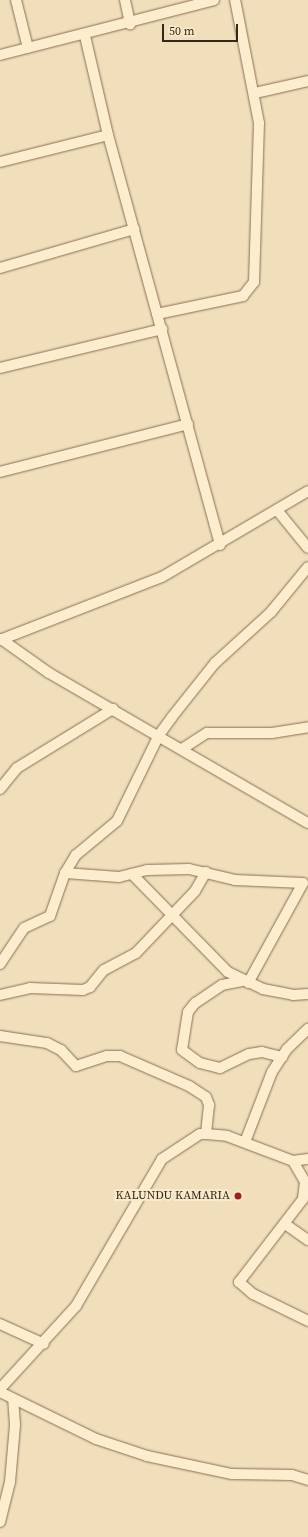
<!DOCTYPE html>
<style>
body{margin:0}
#map{position:relative;width:308px;height:1537px;overflow:hidden;background:#f1dfbb;font-family:"Source Serif 4",serif}
div>[style]{position:absolute}
[style*='--x']{left:calc(var(--x)*1px);top:calc(var(--y)*1px);width:calc(var(--w)*1px);rotate:calc(var(--a)*1deg)}
.roads{filter:drop-shadow(0 0 1px #896f54) drop-shadow(0 0 1px #896f54)}
.minor>*{height:10px;margin:-5px;padding:0 5px;transform-origin:5px;border-radius:5px;background:#fbedce}
.dots>*{width:11px;height:11px;translate:-50% -50%;box-sizing:border-box;border:2px solid #f8eacb;border-radius:50%}
span{translate:-50% -50%;white-space:nowrap;text-align:center;line-height:1.15;-webkit-text-stroke:4px #f8eacb;paint-order:stroke}
.poi-label{font-size:12px;color:#37271a}
.right{translate:-100% -50%;text-align:right}
.scale{position:absolute;left:162px;top:24px;width:76px;height:18px;box-sizing:border-box;border:2px solid #37271a;border-top:0;padding-left:5px;font-size:12px;line-height:14px;white-space:nowrap;color:#37271a;-webkit-text-stroke:3px #f8eacb;paint-order:stroke}
</style>
<div id="map">
<div class="roads">
<div class="minor">
<i style="--x:16;--y:0;--w:49;--a:76"></i>
<i style="--x:125;--y:0;--w:25;--a:78"></i>
<i style="--x:85;--y:36;--w:102;--a:76.9"></i>
<i style="--x:108;--y:135;--w:425;--a:74.7"></i>
<i style="--x:0;--y:55;--w:221;--a:-14.4"></i>
<i style="--x:255;--y:93;--w:54;--a:-12.8"></i>
<i style="--x:0;--y:162;--w:111;--a:-14"></i>
<i style="--x:0;--y:268;--w:140;--a:-16.2"></i>
<i style="--x:157;--y:314;--w:88;--a:-11.8"></i>
<i style="--x:243;--y:296;--w:18;--a:-52"></i>
<i style="--x:254;--y:282;--w:159;--a:-88.2"></i>
<i style="--x:259;--y:123;--w:125;--a:-101"></i>
<i style="--x:0;--y:368;--w:167;--a:-13.5"></i>
<i style="--x:0;--y:472;--w:194;--a:-14.3"></i>
<i style="--x:277;--y:510;--w:49;--a:50.8"></i>
<i style="--x:1;--y:639;--w:59;--a:35.3"></i>
<i style="--x:49;--y:673;--w:299;--a:30.1"></i>
<i style="--x:0;--y:640;--w:174;--a:-21.3"></i>
<i style="--x:162;--y:577;--w:169;--a:-30.5"></i>
<i style="--x:182;--y:749;--w:30;--a:-33"></i>
<i style="--x:207;--y:733;--w:65;--a:0"></i>
<i style="--x:272;--y:733;--w:36;--a:-9"></i>
<i style="--x:0;--y:789;--w:27;--a:-51"></i>
<i style="--x:17;--y:768;--w:113;--a:-31.6"></i>
<i style="--x:65;--y:873;--w:54;--a:4.2"></i>
<i style="--x:119;--y:877;--w:29;--a:-14"></i>
<i style="--x:147;--y:870;--w:42;--a:-1.4"></i>
<i style="--x:189;--y:869;--w:47;--a:13.4"></i>
<i style="--x:235;--y:880;--w:68;--a:2.5"></i>
<i style="--x:303;--y:883;--w:114;--a:118.8"></i>
<i style="--x:132;--y:874;--w:137;--a:45.6"></i>
<i style="--x:228;--y:972;--w:39;--a:26"></i>
<i style="--x:263;--y:989;--w:31;--a:11"></i>
<i style="--x:293;--y:995;--w:15;--a:-4"></i>
<i style="--x:0;--y:964;--w:43;--a:-56.3"></i>
<i style="--x:24;--y:928;--w:29;--a:-25"></i>
<i style="--x:50;--y:916;--w:46;--a:-70.8"></i>
<i style="--x:65;--y:873;--w:21;--a:-59"></i>
<i style="--x:76;--y:855;--w:53;--a:-39.7"></i>
<i style="--x:117;--y:821;--w:96;--a:-64"></i>
<i style="--x:159;--y:735;--w:22;--a:-54"></i>
<i style="--x:172;--y:717;--w:69;--a:-51.5"></i>
<i style="--x:215;--y:663;--w:76;--a:-42.3"></i>
<i style="--x:271;--y:612;--w:58;--a:-50.6"></i>
<i style="--x:242;--y:981;--w:20;--a:169"></i>
<i style="--x:222;--y:985;--w:32;--a:146"></i>
<i style="--x:195;--y:1003;--w:11;--a:128"></i>
<i style="--x:188;--y:1012;--w:38;--a:99"></i>
<i style="--x:182;--y:1050;--w:22;--a:36"></i>
<i style="--x:200;--y:1063;--w:21;--a:14"></i>
<i style="--x:220;--y:1068;--w:32;--a:-26"></i>
<i style="--x:249;--y:1054;--w:13;--a:-9"></i>
<i style="--x:262;--y:1052;--w:21;--a:14"></i>
<i style="--x:0;--y:995;--w:31;--a:-13"></i>
<i style="--x:30;--y:988;--w:53;--a:2.2"></i>
<i style="--x:83;--y:990;--w:8;--a:-23"></i>
<i style="--x:90;--y:987;--w:22;--a:-51"></i>
<i style="--x:104;--y:970;--w:36;--a:-28"></i>
<i style="--x:136;--y:953;--w:86;--a:-46.4"></i>
<i style="--x:195;--y:891;--w:22;--a:-60"></i>
<i style="--x:0;--y:1036;--w:48;--a:8.5"></i>
<i style="--x:47;--y:1043;--w:16;--a:27"></i>
<i style="--x:61;--y:1050;--w:22;--a:47"></i>
<i style="--x:76;--y:1066;--w:33;--a:-18"></i>
<i style="--x:107;--y:1056;--w:13;--a:0"></i>
<i style="--x:120;--y:1056;--w:75;--a:23.5"></i>
<i style="--x:189;--y:1086;--w:20;--a:33"></i>
<i style="--x:206;--y:1097;--w:9;--a:69"></i>
<i style="--x:209;--y:1105;--w:29;--a:96"></i>
<i style="--x:245;--y:1142;--w:75;--a:-68.9"></i>
<i style="--x:272;--y:1072;--w:27;--a:-57"></i>
<i style="--x:287;--y:1049;--w:29;--a:-44"></i>
<i style="--x:293;--y:1161;--w:24;--a:60"></i>
<i style="--x:305;--y:1182;--w:17;--a:97"></i>
<i style="--x:303;--y:1199;--w:105;--a:127.6"></i>
<i style="--x:239;--y:1282;--w:18;--a:41"></i>
<i style="--x:253;--y:1294;--w:61;--a:26.1"></i>
<i style="--x:285;--y:1224;--w:28;--a:35"></i>
<i style="--x:0;--y:1324;--w:48;--a:24.4"></i>
<i style="--x:0;--y:1389;--w:113;--a:-47.5"></i>
<i style="--x:76;--y:1306;--w:170;--a:-59.7"></i>
<i style="--x:162;--y:1159;--w:45;--a:-33.3"></i>
<i style="--x:200;--y:1134;--w:6;--a:0"></i>
<i style="--x:206;--y:1134;--w:21;--a:5"></i>
<i style="--x:227;--y:1136;--w:71;--a:20.7"></i>
<i style="--x:293;--y:1161;--w:15;--a:-8"></i>
<i style="--x:0;--y:1392;--w:107;--a:26.1"></i>
<i style="--x:96;--y:1439;--w:54;--a:18.4"></i>
<i style="--x:147;--y:1456;--w:87;--a:12"></i>
<i style="--x:232;--y:1474;--w:60;--a:1"></i>
<i style="--x:292;--y:1475;--w:17;--a:17"></i>
<i style="--x:0;--y:1522;--w:41;--a:-76"></i>
<i style="--x:10;--y:1482;--w:57;--a:-85"></i>
<i style="--x:15;--y:1425;--w:26;--a:-94"></i>
</div>
</div>
<div class="dots">
<i style="left:238px;top:1196px;background:#9c2024"></i>
</div>
<div class="poi-label">
<span class="right" style="left:230px;top:1196px">KALUNDU KAMARIA</span>
</div>
<div class="scale">50 m</div>
</div>
